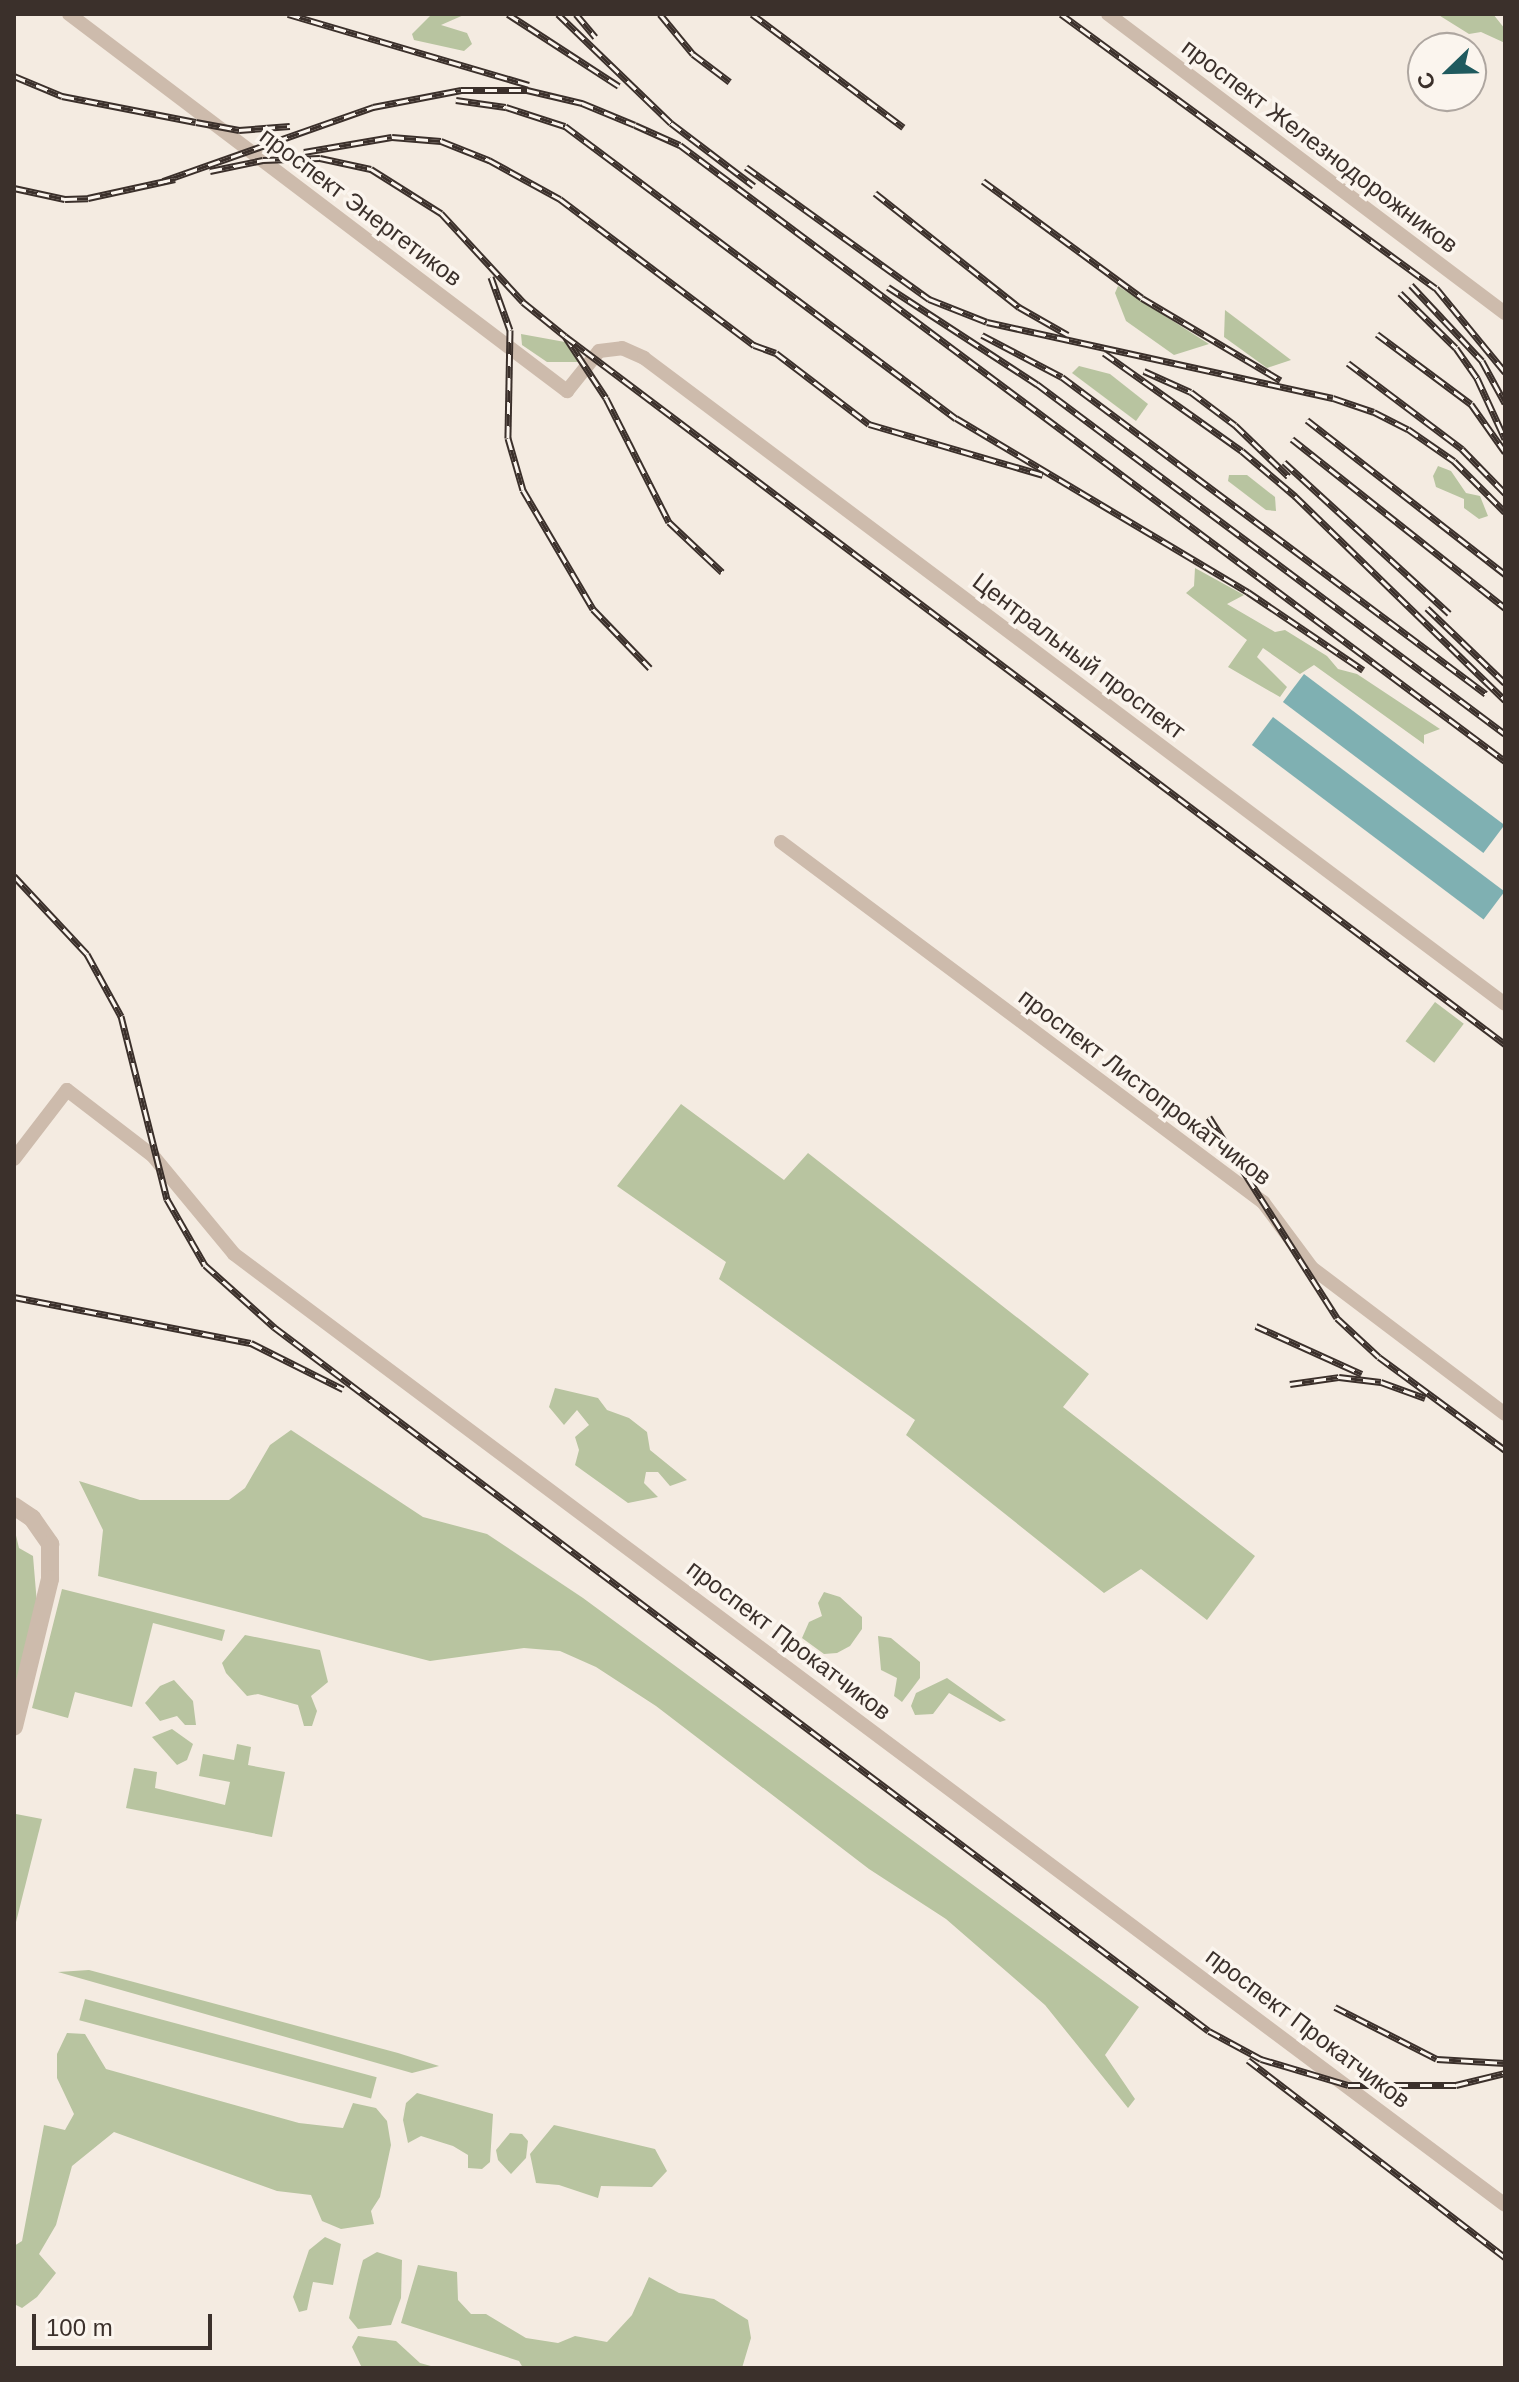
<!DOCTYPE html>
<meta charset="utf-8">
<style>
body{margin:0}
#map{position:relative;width:1519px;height:2382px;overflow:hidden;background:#f4ebe1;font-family:Helvetica,sans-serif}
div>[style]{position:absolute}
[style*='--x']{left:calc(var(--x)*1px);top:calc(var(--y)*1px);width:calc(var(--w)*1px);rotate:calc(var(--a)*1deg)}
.green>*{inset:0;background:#b8c4a0;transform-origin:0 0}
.water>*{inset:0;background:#7fb0b2;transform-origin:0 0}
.minor>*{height:14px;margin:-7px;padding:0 7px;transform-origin:7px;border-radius:7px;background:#cdbbac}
.tertiary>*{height:18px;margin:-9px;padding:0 9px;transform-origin:9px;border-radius:9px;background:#cdbbac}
.rail>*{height:7px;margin-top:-3.5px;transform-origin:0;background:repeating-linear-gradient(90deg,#fbf5ee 0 12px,#3b302b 0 24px);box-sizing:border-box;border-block:2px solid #3b302b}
span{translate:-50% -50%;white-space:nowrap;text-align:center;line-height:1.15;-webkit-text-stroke:7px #fbf5ee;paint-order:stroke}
.street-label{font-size:24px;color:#3b302b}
.frame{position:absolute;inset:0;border:16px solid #3b302b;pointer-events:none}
.north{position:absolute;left:1407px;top:32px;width:80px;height:80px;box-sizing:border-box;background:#fbf5ee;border:2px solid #aea6a0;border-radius:50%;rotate:247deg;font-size:22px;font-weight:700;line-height:32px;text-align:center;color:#3b302b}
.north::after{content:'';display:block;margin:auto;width:28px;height:36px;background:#1f5a5e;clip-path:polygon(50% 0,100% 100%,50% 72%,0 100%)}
.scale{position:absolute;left:32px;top:2314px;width:180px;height:36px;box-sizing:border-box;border:4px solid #3b302b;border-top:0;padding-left:10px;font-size:24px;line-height:28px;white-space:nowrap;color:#3b302b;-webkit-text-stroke:6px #fbf5ee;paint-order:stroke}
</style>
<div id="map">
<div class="green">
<i style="clip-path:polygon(432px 14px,466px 14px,441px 25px,467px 33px,472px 44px,464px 51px,414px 40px,412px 34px)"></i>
<i style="clip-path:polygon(1437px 14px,1493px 14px,1505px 29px,1505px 43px,1481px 32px,1469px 34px)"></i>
<i style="clip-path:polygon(1118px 286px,1209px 344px,1174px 355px,1126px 321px,1115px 293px)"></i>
<i style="clip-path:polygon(1225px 310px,1291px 360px,1267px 368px,1224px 337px)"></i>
<i style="clip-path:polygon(521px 334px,565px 342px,579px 362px,547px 362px,522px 345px)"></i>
<i style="clip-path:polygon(1079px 366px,1110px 374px,1148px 404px,1136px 421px,1072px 373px)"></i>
<i style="clip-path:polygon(1438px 466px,1451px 471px,1466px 493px,1480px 496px,1488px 516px,1479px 519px,1464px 508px,1464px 499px,1436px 487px,1433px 476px)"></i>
<i style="clip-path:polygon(1229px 475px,1247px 475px,1275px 497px,1276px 511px,1266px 510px,1228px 481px)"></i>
<i style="clip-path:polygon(1195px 568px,1244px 595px,1227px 604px,1275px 632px,1285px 630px,1327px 656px,1338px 669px,1357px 674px,1440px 729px,1424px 735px,1424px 744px,1314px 665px,1300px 674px,1263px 648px,1257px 657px,1287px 687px,1280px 697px,1228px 667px,1247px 640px,1186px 593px,1194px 586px)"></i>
<i style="left:1435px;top:1002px;width:36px;height:49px;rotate:37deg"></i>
<i style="clip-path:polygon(681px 1104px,784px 1180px,808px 1153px,1089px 1374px,1063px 1407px,1255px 1556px,1207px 1620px,1141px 1569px,1104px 1593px,906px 1435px,915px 1420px,719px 1279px,726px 1262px,617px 1186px)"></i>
<i style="clip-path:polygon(555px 1388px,598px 1398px,607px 1410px,629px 1418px,647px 1432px,650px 1450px,687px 1480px,670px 1486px,658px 1472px,646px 1472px,644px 1483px,658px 1497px,628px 1503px,575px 1465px,579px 1450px,575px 1437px,589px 1425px,577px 1410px,564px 1425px,549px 1407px)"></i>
<i style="clip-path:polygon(291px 1430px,423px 1517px,487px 1534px,583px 1598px,1139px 2007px,1105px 2055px,1135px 2099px,1128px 2108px,1045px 2005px,946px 1919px,869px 1869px,656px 1706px,596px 1667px,560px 1651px,524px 1648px,430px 1661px,98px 1576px,103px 1530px,79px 1481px,140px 1500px,229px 1500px,245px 1488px,270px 1445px)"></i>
<i style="clip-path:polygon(14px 1527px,19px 1548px,33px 1556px,37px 1604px,14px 1700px)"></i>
<i style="clip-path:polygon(62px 1589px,225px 1630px,222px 1641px,153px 1623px,132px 1707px,75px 1692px,68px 1718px,32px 1708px)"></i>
<i style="clip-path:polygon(824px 1592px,840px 1597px,862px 1617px,862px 1629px,850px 1646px,837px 1653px,824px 1654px,802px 1638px,809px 1622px,822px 1616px,818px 1603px)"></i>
<i style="clip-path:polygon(245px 1635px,320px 1650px,328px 1682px,311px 1696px,317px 1711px,312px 1726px,304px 1726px,298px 1705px,258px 1694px,247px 1696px,226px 1673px,222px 1663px)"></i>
<i style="clip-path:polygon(878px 1636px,891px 1638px,920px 1662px,920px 1678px,902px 1702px,894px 1696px,897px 1678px,881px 1670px)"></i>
<i style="clip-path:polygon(947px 1678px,1006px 1720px,1000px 1722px,949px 1693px,933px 1714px,915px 1715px,911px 1706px,916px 1693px)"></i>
<i style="clip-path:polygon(174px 1680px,193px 1701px,196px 1725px,185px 1725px,177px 1716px,160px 1721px,145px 1703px,160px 1686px)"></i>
<i style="clip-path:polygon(172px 1729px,193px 1744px,187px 1760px,177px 1765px,152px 1737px)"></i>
<i style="clip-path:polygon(237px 1744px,251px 1747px,248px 1765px,285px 1772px,272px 1837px,126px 1808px,134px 1768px,157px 1772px,155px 1788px,225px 1805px,230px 1782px,199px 1776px,203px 1754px,234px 1760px)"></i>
<i style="clip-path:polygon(16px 1814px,42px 1819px,14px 1930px,14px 1823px)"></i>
<i style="clip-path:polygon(89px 1970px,398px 2053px,439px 2066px,412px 2073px,58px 1972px)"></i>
<i style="left:85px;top:1999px;width:302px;height:22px;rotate:15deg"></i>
<i style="clip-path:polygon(67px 2033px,85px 2034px,106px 2069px,299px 2123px,343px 2128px,353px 2103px,376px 2108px,387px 2121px,391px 2145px,380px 2197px,371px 2211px,374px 2224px,341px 2229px,322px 2221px,311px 2195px,277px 2191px,114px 2132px,72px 2166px,56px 2225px,39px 2254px,56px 2273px,37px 2297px,22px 2308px,14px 2304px,14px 2246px,22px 2241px,44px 2125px,65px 2130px,74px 2114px,57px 2078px,57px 2054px)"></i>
<i style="clip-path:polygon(417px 2093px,493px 2114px,490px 2162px,482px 2169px,468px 2168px,468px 2155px,453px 2146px,421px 2136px,408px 2143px,403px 2120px,406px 2103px)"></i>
<i style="clip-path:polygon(554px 2125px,655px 2149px,667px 2171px,652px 2187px,601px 2186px,598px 2198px,559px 2185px,536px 2183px,530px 2154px)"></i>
<i style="clip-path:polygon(510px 2133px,522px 2134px,528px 2141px,526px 2158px,511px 2174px,498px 2160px,496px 2150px)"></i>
<i style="clip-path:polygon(325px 2237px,341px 2244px,333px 2285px,313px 2282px,307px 2310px,299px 2312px,293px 2297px,309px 2250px)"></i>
<i style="clip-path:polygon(377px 2252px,402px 2260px,401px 2298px,391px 2325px,358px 2329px,349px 2318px,359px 2275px,363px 2260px)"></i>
<i style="clip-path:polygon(418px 2265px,457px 2272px,458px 2300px,471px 2314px,486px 2314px,526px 2338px,558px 2343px,575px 2336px,607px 2342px,632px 2315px,649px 2277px,679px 2293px,714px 2299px,748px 2320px,751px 2338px,742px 2368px,523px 2368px,519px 2361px,401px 2323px)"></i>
<i style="clip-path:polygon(358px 2336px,396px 2341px,420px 2363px,438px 2368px,362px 2368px,352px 2347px)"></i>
</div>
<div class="water">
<i style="left:1304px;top:674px;width:251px;height:35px;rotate:37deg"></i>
<i style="left:1273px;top:717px;width:290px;height:35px;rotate:37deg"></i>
</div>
<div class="minor">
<i style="--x:69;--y:14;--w:625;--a:37.13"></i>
<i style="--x:567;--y:391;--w:51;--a:-51.3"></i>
<i style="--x:599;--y:351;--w:23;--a:-7"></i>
<i style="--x:622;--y:348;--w:24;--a:24"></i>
<i style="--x:644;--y:358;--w:1076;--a:36.88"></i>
<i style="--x:1108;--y:14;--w:497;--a:37"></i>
<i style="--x:781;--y:842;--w:602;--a:36.76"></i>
<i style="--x:1263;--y:1202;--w:82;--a:53.4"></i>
<i style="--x:1312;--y:1268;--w:242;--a:37.1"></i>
<i style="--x:14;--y:1159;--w:87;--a:-52.5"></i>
<i style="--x:67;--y:1090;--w:108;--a:37.5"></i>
<i style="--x:153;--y:1156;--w:127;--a:50.4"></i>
<i style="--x:234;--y:1254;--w:1587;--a:36.8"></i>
</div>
<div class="tertiary">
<i style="--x:14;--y:1506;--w:22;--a:34"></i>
<i style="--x:32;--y:1518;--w:32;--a:55"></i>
<i style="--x:50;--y:1544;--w:35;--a:90"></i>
<i style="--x:50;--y:1579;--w:152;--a:103.7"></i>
</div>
<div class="rail">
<i style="--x:288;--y:14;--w:251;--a:16.4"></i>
<i style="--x:508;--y:14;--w:132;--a:33"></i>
<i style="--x:558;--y:14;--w:157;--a:44"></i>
<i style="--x:671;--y:123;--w:104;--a:37.2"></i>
<i style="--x:576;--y:14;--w:30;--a:50"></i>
<i style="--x:660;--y:14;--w:52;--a:50.5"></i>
<i style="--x:693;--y:54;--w:46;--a:37.1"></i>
<i style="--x:752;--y:14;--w:189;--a:36.8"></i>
<i style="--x:1061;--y:14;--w:464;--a:36.2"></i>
<i style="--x:1436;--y:288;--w:109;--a:50.6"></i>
<i style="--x:14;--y:76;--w:52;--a:22.6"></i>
<i style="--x:62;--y:96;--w:136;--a:11"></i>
<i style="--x:196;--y:122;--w:44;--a:10.5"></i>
<i style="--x:239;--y:130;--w:51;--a:-4.5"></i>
<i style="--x:456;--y:100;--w:50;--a:8"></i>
<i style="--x:506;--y:107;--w:62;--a:17.9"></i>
<i style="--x:565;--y:126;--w:488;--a:36.8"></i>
<i style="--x:956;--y:418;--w:340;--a:30.8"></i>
<i style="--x:1248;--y:592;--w:139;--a:34.1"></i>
<i style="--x:304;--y:152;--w:89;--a:-9.7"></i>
<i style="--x:392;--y:137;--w:49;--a:4.7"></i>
<i style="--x:441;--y:141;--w:52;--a:21.6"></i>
<i style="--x:489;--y:160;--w:81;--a:28.8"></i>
<i style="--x:560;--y:199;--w:243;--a:37"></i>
<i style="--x:754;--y:345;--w:23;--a:20"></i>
<i style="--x:776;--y:353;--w:117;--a:37.4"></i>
<i style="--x:869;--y:424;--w:181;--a:16.3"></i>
<i style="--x:746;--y:167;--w:226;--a:35.8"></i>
<i style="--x:929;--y:299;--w:62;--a:21.6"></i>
<i style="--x:987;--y:322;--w:354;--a:12.4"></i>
<i style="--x:1333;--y:398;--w:43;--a:18.9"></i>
<i style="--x:1374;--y:412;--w:38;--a:27"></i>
<i style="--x:1408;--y:429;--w:56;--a:34.8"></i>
<i style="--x:1454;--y:461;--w:72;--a:45"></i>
<i style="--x:210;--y:171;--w:54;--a:-11.7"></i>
<i style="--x:263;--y:160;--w:57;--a:-2"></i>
<i style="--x:320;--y:158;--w:52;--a:12.2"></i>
<i style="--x:371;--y:169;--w:83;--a:32.2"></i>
<i style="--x:441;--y:213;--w:121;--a:47.3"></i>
<i style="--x:523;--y:302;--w:54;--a:39"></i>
<i style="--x:565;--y:336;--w:74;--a:56.5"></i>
<i style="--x:606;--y:398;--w:139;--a:63.1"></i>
<i style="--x:669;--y:522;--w:73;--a:43.3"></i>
<i style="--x:163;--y:181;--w:223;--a:-19.4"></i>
<i style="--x:373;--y:107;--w:90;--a:-10.9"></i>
<i style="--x:461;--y:90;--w:66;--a:0"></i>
<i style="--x:527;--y:90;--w:57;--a:13.3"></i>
<i style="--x:582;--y:103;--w:57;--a:22.5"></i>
<i style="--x:635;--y:125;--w:49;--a:24"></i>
<i style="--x:680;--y:145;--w:1030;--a:36.75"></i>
<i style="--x:983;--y:181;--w:197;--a:36.3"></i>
<i style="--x:1142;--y:298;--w:161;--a:30.7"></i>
<i style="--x:14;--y:188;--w:52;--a:12.2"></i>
<i style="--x:65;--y:199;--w:23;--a:-2"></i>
<i style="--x:88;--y:198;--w:89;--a:-12.3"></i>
<i style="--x:875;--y:193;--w:184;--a:38.4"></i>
<i style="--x:1019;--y:307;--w:56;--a:29.7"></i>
<i style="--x:491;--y:277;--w:56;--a:70.3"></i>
<i style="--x:510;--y:330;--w:108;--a:91.1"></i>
<i style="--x:508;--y:438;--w:54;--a:73.9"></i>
<i style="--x:523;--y:490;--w:138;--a:59.5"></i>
<i style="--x:593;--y:609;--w:82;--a:46"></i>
<i style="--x:1411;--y:285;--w:104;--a:46.9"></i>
<i style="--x:1482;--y:361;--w:48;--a:61.3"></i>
<i style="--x:888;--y:287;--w:178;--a:33.1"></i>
<i style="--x:1037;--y:384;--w:584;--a:36.79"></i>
<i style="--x:1400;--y:293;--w:78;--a:44.5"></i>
<i style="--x:1456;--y:348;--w:37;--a:55"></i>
<i style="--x:1477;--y:378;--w:67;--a:65.3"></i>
<i style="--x:1377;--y:334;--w:117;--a:36.7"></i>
<i style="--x:1471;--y:404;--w:59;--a:54.7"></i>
<i style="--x:982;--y:335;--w:90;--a:27.7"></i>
<i style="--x:1062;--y:377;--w:529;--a:36.78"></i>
<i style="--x:565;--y:336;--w:1177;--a:36.99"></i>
<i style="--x:1104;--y:353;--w:169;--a:35.4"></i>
<i style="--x:1242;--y:451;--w:70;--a:40.3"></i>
<i style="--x:1295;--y:496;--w:293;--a:44.2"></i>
<i style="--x:1348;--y:363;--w:143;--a:37"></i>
<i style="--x:1462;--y:449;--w:62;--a:45.7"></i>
<i style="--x:1144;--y:371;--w:51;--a:24.1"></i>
<i style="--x:1191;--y:392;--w:55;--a:36.9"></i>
<i style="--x:1235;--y:425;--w:74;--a:43.9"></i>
<i style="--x:1307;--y:420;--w:251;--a:37.9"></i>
<i style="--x:1292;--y:439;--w:272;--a:38.4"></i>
<i style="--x:1284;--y:462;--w:224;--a:42.5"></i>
<i style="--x:1427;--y:608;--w:108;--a:43.9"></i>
<i style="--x:14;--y:876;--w:107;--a:46.9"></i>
<i style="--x:87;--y:954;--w:71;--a:61.3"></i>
<i style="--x:121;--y:1016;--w:189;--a:75.9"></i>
<i style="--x:167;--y:1199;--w:76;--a:60.1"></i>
<i style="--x:205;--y:1265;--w:93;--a:41.9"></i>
<i style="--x:274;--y:1327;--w:1170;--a:36.98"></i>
<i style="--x:1209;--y:2031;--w:59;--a:28.3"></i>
<i style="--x:1261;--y:2059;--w:91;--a:16.6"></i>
<i style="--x:1348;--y:2085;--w:108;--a:0"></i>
<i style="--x:1456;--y:2085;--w:50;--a:-13.8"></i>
<i style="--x:1209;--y:1117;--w:238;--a:57.5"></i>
<i style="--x:1337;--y:1318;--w:57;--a:42.9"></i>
<i style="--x:1379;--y:1357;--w:157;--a:36.4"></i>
<i style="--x:14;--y:1297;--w:241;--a:11"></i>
<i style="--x:251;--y:1343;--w:103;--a:26.6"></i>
<i style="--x:1256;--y:1326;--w:116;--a:24.4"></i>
<i style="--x:1290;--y:1384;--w:49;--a:-8.1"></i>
<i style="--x:1339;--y:1377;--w:42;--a:6.8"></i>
<i style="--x:1381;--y:1382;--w:47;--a:20"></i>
<i style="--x:1335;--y:2007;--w:114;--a:27"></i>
<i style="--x:1437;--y:2059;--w:68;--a:3.4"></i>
<i style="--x:1248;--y:2060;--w:324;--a:37.5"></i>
</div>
<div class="street-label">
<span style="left:1320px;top:146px;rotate:37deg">проспект Железнодорожников</span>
<span style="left:361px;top:207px;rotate:37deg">проспект Энергетиков</span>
<span style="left:1079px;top:656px;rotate:37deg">Центральный проспект</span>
<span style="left:1145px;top:1087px;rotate:37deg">проспект Листопрокатчиков</span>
<span style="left:789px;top:1640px;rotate:37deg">проспект Прокатчиков</span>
<span style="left:1308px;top:2028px;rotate:37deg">проспект Прокатчиков</span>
</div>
<div class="frame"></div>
<div class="north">С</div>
<div class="scale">100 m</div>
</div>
